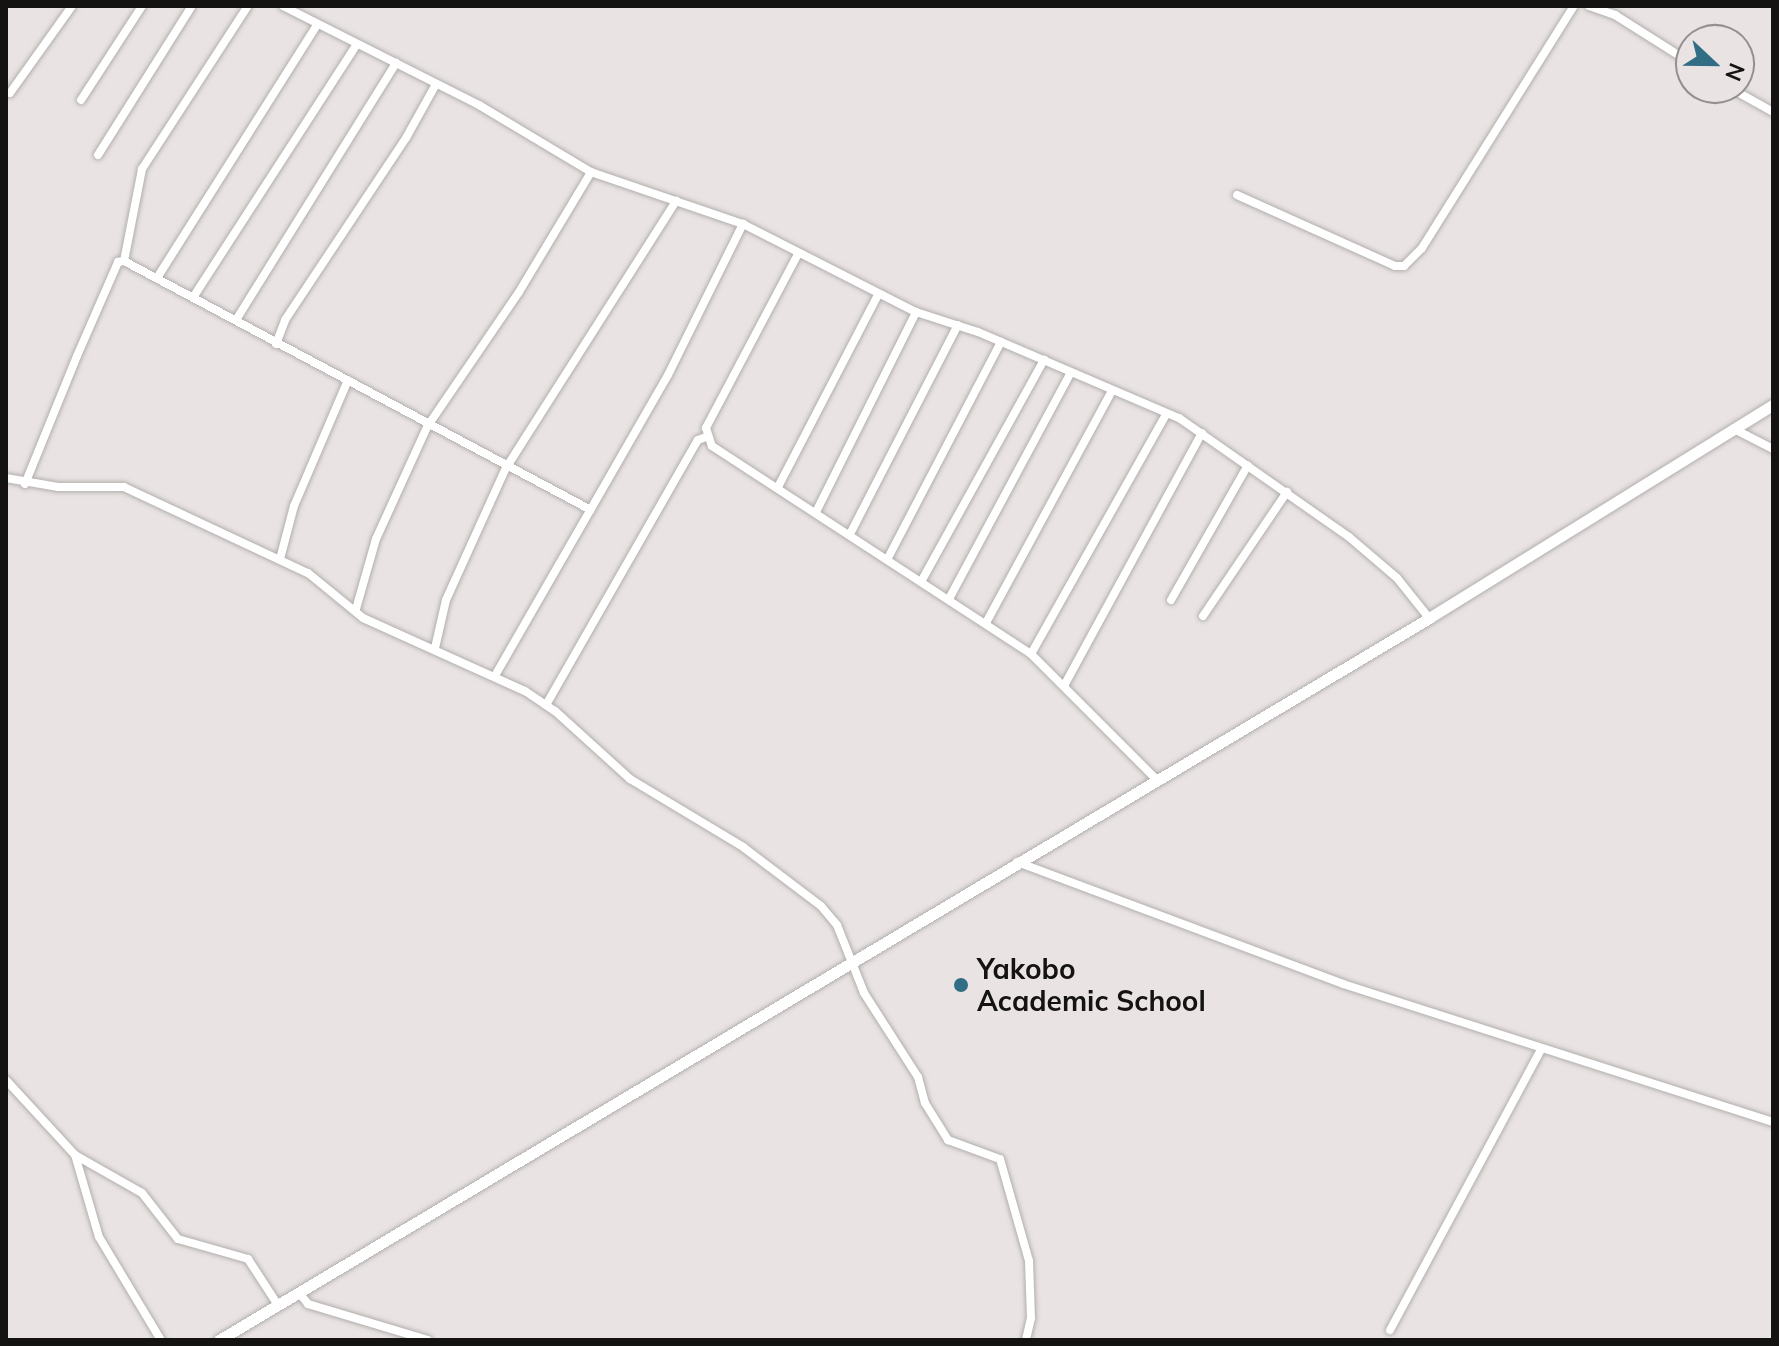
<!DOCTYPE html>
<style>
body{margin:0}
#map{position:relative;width:1779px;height:1346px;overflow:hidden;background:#e9e4e3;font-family:Mulish,sans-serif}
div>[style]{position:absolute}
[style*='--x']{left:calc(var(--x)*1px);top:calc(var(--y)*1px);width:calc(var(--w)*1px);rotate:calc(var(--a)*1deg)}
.roads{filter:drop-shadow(0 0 2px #b2aeac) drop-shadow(0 0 2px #b2aeac)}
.minor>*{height:8px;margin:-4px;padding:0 4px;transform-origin:4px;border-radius:4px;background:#fff}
.tertiary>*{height:11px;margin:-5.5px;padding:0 5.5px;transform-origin:5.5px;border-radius:5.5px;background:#fff}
.dots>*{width:22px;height:22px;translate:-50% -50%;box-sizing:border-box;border:4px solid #e9e4e3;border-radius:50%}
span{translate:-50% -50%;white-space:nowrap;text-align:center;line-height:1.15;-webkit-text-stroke:7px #e9e4e3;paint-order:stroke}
.poi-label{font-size:28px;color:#141312;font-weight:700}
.left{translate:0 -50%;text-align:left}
.frame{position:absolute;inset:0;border:8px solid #141312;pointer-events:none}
.north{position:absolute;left:1675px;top:24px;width:80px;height:80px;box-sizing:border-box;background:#e9e4e3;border:2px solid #94908f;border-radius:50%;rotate:112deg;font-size:22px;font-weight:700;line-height:32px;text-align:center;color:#141312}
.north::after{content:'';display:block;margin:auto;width:28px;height:36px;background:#316d85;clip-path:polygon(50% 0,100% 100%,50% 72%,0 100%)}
</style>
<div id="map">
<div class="roads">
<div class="minor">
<i style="--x:283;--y:6;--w:220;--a:26.8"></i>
<i style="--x:479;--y:105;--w:131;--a:30.9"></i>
<i style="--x:591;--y:172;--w:161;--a:18.9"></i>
<i style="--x:743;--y:224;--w:194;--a:27"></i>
<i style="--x:916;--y:312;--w:65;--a:17.9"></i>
<i style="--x:978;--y:332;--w:219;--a:23.2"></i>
<i style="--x:1179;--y:418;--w:208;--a:35"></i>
<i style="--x:1349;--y:537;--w:63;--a:40.5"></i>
<i style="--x:1397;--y:578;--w:51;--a:51.3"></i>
<i style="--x:1589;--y:6;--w:28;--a:19"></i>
<i style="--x:1615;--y:15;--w:90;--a:32.3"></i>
<i style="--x:1730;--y:88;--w:49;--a:29.2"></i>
<i style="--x:10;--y:93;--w:107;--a:-54.5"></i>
<i style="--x:81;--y:100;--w:112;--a:-57"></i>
<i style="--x:98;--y:155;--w:176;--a:-57.8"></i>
<i style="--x:1237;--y:195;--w:173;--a:24.2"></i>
<i style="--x:1395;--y:266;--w:9;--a:0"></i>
<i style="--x:1404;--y:266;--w:25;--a:-45"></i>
<i style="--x:1422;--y:248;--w:286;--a:-57.9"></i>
<i style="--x:798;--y:254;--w:197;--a:117.9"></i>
<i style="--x:706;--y:428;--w:19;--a:72"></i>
<i style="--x:712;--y:446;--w:381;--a:33.1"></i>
<i style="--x:1031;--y:654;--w:175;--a:45"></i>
<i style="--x:124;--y:261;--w:529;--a:28.07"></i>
<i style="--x:157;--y:278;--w:299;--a:-57.7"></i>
<i style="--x:194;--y:296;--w:298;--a:-57.1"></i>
<i style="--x:236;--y:320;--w:303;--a:-58.1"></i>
<i style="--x:276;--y:344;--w:26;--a:-69"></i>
<i style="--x:285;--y:320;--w:219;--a:-56.4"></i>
<i style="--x:406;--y:138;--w:62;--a:-60.9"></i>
<i style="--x:1734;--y:429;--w:44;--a:27.1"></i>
<i style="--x:6;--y:478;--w:53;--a:9.8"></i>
<i style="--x:58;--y:487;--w:66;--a:0"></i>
<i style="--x:124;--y:487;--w:203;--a:25.1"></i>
<i style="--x:308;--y:573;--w:71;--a:39.3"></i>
<i style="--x:363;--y:618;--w:178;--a:24.3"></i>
<i style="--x:525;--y:691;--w:36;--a:34"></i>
<i style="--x:555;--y:711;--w:101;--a:42.2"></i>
<i style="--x:630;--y:779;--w:132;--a:31"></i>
<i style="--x:743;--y:847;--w:98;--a:37.1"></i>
<i style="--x:821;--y:906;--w:25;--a:50"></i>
<i style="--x:837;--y:925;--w:73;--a:68.3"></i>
<i style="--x:864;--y:993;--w:100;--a:57.3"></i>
<i style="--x:918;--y:1077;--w:27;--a:75"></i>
<i style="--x:925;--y:1103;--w:44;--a:58.1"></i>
<i style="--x:948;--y:1140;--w:55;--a:20.1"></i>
<i style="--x:1000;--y:1159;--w:106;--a:74.1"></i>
<i style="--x:1029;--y:1261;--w:57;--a:88"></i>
<i style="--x:1031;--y:1318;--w:23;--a:103"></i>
<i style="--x:25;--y:484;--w:138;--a:-67.9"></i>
<i style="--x:77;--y:356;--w:103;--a:-66.4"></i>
<i style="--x:118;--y:262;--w:6;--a:-9"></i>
<i style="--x:124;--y:261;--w:94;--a:-78.9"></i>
<i style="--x:142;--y:169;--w:194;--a:-57"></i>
<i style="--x:778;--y:487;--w:216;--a:-62.5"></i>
<i style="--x:816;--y:512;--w:224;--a:-63.4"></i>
<i style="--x:850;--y:534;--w:235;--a:-62.7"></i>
<i style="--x:888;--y:558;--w:244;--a:-62.4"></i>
<i style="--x:280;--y:559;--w:55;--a:-75.2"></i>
<i style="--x:294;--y:506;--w:137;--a:-66.8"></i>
<i style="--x:922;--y:580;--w:252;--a:-61"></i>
<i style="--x:950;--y:597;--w:255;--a:-61.7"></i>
<i style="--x:1171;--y:600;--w:155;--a:-60.3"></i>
<i style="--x:356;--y:609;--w:73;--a:-74.1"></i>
<i style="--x:376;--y:539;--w:123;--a:-65.5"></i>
<i style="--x:427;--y:427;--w:163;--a:-55.7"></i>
<i style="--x:519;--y:292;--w:140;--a:-59"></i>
<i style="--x:1203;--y:616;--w:150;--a:-55.9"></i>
<i style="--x:987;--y:621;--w:262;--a:-61.5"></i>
<i style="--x:435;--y:648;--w:49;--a:-77.1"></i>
<i style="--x:446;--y:600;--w:145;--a:-65.6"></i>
<i style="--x:506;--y:468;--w:317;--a:-57.5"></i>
<i style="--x:1031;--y:654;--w:275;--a:-60.6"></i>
<i style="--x:496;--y:674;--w:345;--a:-60.1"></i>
<i style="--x:668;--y:375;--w:169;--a:-63.6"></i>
<i style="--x:1065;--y:684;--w:286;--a:-61.4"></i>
<i style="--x:546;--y:705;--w:305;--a:-60.2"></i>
<i style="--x:698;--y:440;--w:9;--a:-21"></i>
<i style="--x:1017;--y:862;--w:348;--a:20.5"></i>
<i style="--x:1343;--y:984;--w:452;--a:17.8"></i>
<i style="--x:6;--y:1080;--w:102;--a:47.4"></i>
<i style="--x:75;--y:1155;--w:85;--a:73.7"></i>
<i style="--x:99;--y:1237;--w:120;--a:59"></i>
<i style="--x:75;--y:1155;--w:77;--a:29.6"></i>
<i style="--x:142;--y:1193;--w:58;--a:52"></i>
<i style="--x:178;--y:1239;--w:73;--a:15.9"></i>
<i style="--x:248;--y:1259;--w:55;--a:56.9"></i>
<i style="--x:300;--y:1294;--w:13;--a:51"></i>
<i style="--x:308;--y:1304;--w:125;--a:16.7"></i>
<i style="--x:1390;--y:1330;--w:318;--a:-61.7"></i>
</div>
<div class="tertiary">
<i style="--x:219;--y:1340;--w:1409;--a:-30.82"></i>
<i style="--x:1429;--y:618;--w:405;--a:-31.8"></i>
</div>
</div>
<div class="dots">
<i style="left:961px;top:985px;background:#316d85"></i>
</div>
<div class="poi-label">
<span class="left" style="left:977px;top:985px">Yakobo<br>Academic School</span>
</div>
<div class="frame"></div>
<div class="north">N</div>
</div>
